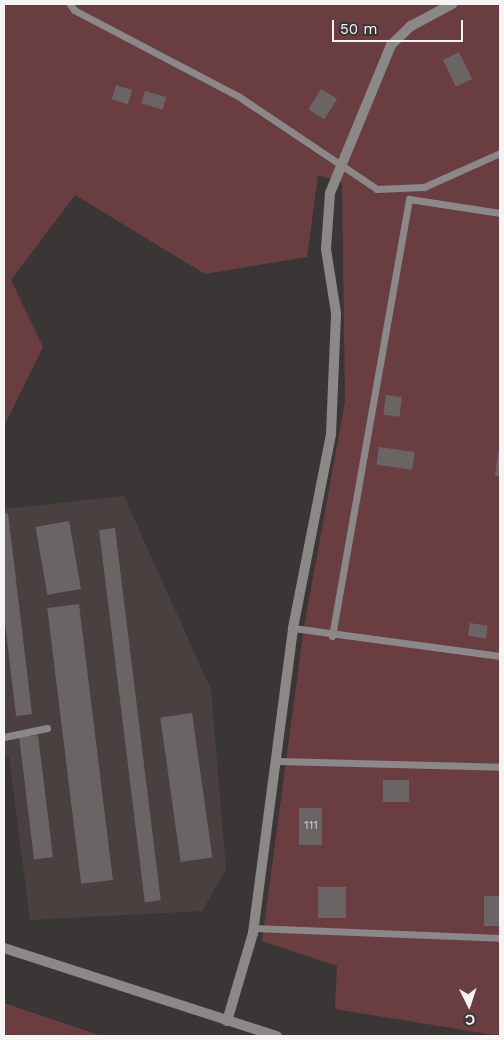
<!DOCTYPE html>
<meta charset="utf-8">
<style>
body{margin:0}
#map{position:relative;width:504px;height:1040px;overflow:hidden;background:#3b3636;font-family:"Work Sans",sans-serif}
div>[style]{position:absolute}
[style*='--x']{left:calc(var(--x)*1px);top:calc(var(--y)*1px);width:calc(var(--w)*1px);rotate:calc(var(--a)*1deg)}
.built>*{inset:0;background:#4b4040}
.green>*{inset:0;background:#6a3e40}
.building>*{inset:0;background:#6a6464;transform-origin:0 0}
.service>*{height:7px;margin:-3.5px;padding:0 3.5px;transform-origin:3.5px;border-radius:3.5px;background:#8b8888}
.minor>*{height:10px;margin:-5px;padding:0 5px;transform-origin:5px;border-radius:5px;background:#8b8888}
span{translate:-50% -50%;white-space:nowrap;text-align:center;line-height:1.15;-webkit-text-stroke:4px #3b3636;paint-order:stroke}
.number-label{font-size:12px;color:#d3cfcf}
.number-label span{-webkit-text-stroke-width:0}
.frame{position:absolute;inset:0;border:5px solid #f6f3f3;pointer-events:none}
.north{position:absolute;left:444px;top:980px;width:50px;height:50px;-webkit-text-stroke:4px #3b3636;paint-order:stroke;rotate:176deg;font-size:14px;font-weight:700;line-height:20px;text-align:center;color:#f6f3f3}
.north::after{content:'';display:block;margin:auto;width:18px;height:22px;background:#f6f3f3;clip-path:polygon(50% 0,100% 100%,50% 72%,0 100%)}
.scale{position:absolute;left:332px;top:20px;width:131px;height:22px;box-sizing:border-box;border:2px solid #f6f3f3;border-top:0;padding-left:6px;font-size:15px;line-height:18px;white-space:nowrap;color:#f6f3f3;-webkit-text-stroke:4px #3b3636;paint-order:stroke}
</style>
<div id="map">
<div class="built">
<i style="clip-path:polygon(124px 496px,211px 690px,226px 869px,202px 911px,30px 920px,9px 756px,4px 756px,4px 509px)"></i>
</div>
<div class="green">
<i style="clip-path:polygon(4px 4px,500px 4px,500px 1036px,335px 1009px,337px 966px,262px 941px,304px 627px,345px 402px,342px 183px,318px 175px,307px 257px,205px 274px,75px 195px,11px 280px,43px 347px,4px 426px)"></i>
<i style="clip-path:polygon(4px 1003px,102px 1036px,4px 1036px)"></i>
</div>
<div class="building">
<i style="left:459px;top:52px;width:30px;height:18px;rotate:64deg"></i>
<i style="left:116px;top:85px;width:17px;height:15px;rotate:17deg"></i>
<i style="left:321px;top:89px;width:19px;height:24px;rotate:32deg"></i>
<i style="left:145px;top:91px;width:22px;height:13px;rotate:16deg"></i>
<i style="left:386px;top:395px;width:16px;height:20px;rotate:7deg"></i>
<i style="left:379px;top:447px;width:36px;height:18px;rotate:8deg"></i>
<i style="clip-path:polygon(498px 453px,500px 453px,500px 476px,495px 476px)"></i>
<i style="clip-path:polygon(8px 513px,32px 714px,16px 716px,4px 614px,4px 514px)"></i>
<i style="left:69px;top:521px;width:69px;height:34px;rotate:80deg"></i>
<i style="left:115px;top:528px;width:375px;height:16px;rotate:83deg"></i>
<i style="left:79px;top:604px;width:278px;height:32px;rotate:83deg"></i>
<i style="left:470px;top:623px;width:18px;height:13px;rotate:9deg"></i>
<i style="left:192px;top:713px;width:146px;height:32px;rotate:82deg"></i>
<i style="left:38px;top:735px;width:123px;height:19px;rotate:83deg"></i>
<i style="left:383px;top:780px;width:26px;height:22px"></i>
<i style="left:299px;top:808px;width:23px;height:37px"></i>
<i style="left:318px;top:887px;width:28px;height:31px"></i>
<i style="left:484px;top:896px;width:16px;height:30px"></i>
</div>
<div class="service">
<i style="--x:70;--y:4;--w:7;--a:56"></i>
<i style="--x:74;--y:10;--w:185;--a:27.7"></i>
<i style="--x:238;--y:96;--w:167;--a:33.8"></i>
<i style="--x:377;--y:189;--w:47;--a:-2.4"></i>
<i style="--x:424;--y:187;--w:83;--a:-24.1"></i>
<i style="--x:293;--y:628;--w:209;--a:7.7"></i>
<i style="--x:332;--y:636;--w:444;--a:-80"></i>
<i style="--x:409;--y:199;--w:92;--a:8.7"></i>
<i style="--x:4;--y:737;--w:44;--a:-11.8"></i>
<i style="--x:277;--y:761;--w:223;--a:1.5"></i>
<i style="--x:254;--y:928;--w:246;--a:2.3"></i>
</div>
<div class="minor">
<i style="--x:4;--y:948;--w:287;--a:17.9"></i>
<i style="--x:227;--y:1021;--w:92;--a:-73.5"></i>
<i style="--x:253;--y:933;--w:308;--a:-82.5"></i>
<i style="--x:293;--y:628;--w:198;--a:-78.9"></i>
<i style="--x:331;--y:434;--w:121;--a:-87.6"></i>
<i style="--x:336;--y:313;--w:65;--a:-98.9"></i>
<i style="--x:326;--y:249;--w:56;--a:-85.9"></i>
<i style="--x:330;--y:193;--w:160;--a:-67.6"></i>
<i style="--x:391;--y:45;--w:28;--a:-44"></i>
<i style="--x:411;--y:26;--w:47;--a:-28.2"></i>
</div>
<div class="number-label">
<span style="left:311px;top:826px">111</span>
</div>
<div class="frame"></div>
<div class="north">С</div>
<div class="scale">50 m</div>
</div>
